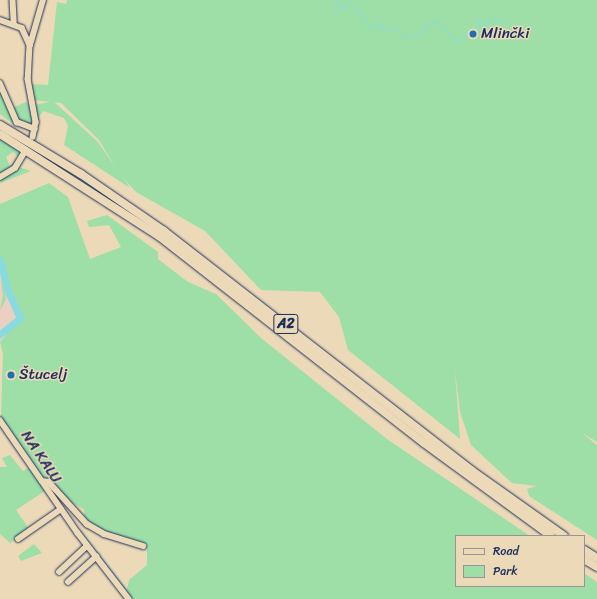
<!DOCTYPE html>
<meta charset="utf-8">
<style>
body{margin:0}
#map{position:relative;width:597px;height:599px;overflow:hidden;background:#ecd9b7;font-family:Sriracha,sans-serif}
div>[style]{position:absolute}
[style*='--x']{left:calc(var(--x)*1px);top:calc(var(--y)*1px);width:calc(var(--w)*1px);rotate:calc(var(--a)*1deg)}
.built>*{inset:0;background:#eacfc2}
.green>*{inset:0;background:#9edfa8}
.stream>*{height:1px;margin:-0.5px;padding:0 0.5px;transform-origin:0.5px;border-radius:0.5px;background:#89dbdf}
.river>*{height:7px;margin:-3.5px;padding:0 3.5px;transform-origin:3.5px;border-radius:3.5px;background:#89dbdf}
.roads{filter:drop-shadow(0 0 1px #1b2f5e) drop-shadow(0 0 1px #1b2f5e)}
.minor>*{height:5.5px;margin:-2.75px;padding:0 2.75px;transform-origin:2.75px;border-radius:2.75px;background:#ecd9b7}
.highway>*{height:8px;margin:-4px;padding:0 4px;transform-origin:4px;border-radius:4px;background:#ecd9b7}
.dots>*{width:11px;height:11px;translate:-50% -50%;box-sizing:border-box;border:2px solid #ecd9b7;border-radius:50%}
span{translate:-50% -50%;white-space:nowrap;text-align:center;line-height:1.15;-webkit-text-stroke:3px #ecd9b7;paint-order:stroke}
.shield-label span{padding:1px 3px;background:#ecd9b7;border:1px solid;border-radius:3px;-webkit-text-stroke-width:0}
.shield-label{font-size:14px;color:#1b2f5e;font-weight:700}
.poi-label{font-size:15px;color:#1b2f5e}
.left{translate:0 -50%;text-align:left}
.street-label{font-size:15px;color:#1b2f5e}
.legend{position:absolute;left:455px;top:535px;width:130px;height:52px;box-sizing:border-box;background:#ecd9b7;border:1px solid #989593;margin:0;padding:5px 7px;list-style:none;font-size:12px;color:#1b2f5e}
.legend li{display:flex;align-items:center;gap:8px;height:20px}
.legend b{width:20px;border:1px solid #989593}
</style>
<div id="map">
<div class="built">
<i style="clip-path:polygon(0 261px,7px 289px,20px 318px,0 342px)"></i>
</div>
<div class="green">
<i style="clip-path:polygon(67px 0,597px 0,597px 442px,582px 433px,597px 445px,597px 540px,529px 496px,527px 489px,536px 486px,512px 483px,471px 445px,460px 412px,455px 371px,460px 439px,348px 350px,339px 317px,320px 292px,261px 290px,205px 231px,136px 192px,120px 175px,99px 140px,61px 103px,34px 100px,31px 84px,48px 85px,57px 2px,66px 4px)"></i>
<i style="clip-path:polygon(0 88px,12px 120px,13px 124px,0 114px)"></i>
<i style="clip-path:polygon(53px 101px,98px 142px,130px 188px,64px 145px,68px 126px,64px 118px,43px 111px,37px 120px,35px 105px)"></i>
<i style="clip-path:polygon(26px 102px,31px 106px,33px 125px,17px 119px,12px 108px)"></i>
<i style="clip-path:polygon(evenodd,0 139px,23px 152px,9px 170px,0 175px,0 139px,13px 152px,19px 157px,10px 166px,6px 157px,13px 152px)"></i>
<i style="clip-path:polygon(19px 167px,31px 171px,0 183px,0 179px)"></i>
<i style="clip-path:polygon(49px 183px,68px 197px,90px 259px,121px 247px,109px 225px,89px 227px,87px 221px,107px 215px,158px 252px,158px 259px,188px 282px,216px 294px,261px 338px,387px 439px,530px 536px,456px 536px,456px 586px,584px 586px,584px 573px,597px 582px,597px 599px,132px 599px,127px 589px,129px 580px,147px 565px,147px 544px,120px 540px,84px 520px,84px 509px,70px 502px,40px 473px,1px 417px,3px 354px,0 342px,20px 318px,7px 289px,0 261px,0 204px)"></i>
<i style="clip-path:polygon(0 270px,6px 299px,0 310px,3px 296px)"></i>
<i style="clip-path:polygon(10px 455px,23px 471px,30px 467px,45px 491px,16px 510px,30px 530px,10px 543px,0 534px,0 467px,7px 467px,2px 458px)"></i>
<i style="clip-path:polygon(34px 544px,42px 553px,21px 561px,18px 556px)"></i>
</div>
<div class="stream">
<i style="--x:335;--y:0;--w:11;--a:38"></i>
<i style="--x:344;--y:7;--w:7;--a:-45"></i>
<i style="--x:349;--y:2;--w:6;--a:31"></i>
<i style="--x:354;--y:5;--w:26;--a:54"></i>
<i style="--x:369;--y:26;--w:5;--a:11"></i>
<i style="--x:374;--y:27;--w:6;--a:-51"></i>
<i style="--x:378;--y:22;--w:10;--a:61"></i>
<i style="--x:383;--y:31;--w:11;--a:-22"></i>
<i style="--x:393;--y:27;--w:15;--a:42"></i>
<i style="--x:404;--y:37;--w:17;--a:-10"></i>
<i style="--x:421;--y:34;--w:6;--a:-72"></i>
<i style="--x:423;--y:28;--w:14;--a:-30"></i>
<i style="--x:435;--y:21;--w:18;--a:38"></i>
<i style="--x:449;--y:32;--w:12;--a:59"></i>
<i style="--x:455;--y:42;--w:14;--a:-34"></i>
<i style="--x:467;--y:34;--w:7;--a:27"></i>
<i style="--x:473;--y:37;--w:13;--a:-61"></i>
<i style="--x:479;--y:26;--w:6;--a:-99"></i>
<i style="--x:478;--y:20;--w:10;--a:37"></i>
<i style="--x:486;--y:26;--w:4;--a:-90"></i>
<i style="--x:486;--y:22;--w:9;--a:-18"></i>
<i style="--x:495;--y:19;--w:12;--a:9"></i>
<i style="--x:332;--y:13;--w:13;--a:-27"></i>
<i style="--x:80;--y:531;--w:86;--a:52.1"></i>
</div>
<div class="river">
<i style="--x:0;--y:260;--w:30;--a:76"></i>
<i style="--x:7;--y:289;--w:32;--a:66"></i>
<i style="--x:20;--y:318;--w:26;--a:141"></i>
</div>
<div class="roads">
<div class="minor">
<i style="--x:13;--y:0;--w:22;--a:87"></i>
<i style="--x:0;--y:20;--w:23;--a:20"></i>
<i style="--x:22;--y:28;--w:19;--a:65"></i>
<i style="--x:30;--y:45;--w:34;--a:93"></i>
<i style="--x:28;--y:79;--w:44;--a:79.5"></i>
<i style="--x:36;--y:122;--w:15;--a:101"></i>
<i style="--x:30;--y:45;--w:47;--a:-73.9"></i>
<i style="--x:0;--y:83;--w:43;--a:66.4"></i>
<i style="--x:17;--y:122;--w:19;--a:21"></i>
<i style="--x:0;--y:177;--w:17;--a:-31"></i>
<i style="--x:15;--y:168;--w:17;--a:-59"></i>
<i style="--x:0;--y:420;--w:137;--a:55.4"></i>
<i style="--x:78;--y:533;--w:83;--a:52.3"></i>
<i style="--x:42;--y:481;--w:7;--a:8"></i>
<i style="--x:49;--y:482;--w:57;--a:47.9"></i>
<i style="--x:87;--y:524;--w:20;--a:30"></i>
<i style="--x:104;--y:534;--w:41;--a:17.1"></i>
<i style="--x:18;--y:539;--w:52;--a:-34.9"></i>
<i style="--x:59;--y:572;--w:38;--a:-43"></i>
<i style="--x:68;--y:582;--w:38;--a:-42"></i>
</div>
<div class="highway">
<i style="--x:0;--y:125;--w:95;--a:31.2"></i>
<i style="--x:81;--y:174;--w:101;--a:34.5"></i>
<i style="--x:164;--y:231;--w:389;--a:37.9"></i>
<i style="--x:471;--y:470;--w:114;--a:35.4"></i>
<i style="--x:0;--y:134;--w:189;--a:32.7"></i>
<i style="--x:159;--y:236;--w:336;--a:38"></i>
<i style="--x:424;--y:443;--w:157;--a:36.2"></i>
<i style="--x:584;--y:550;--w:15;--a:32"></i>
<i style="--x:584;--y:559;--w:15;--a:32"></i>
</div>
</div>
<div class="dots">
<i style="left:473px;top:34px;background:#1f6fb2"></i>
<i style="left:11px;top:375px;background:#1f6fb2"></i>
</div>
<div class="shield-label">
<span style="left:286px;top:324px">A2</span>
</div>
<div class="poi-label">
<span class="left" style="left:481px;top:34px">Mlinčki</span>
<span class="left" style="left:19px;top:375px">Štucelj</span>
</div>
<div class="street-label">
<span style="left:41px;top:457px;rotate:56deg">NA KALU</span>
</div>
<ul class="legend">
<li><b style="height:5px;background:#ecd9b7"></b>Road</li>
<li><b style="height:11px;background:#9edfa8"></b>Park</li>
</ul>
</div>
